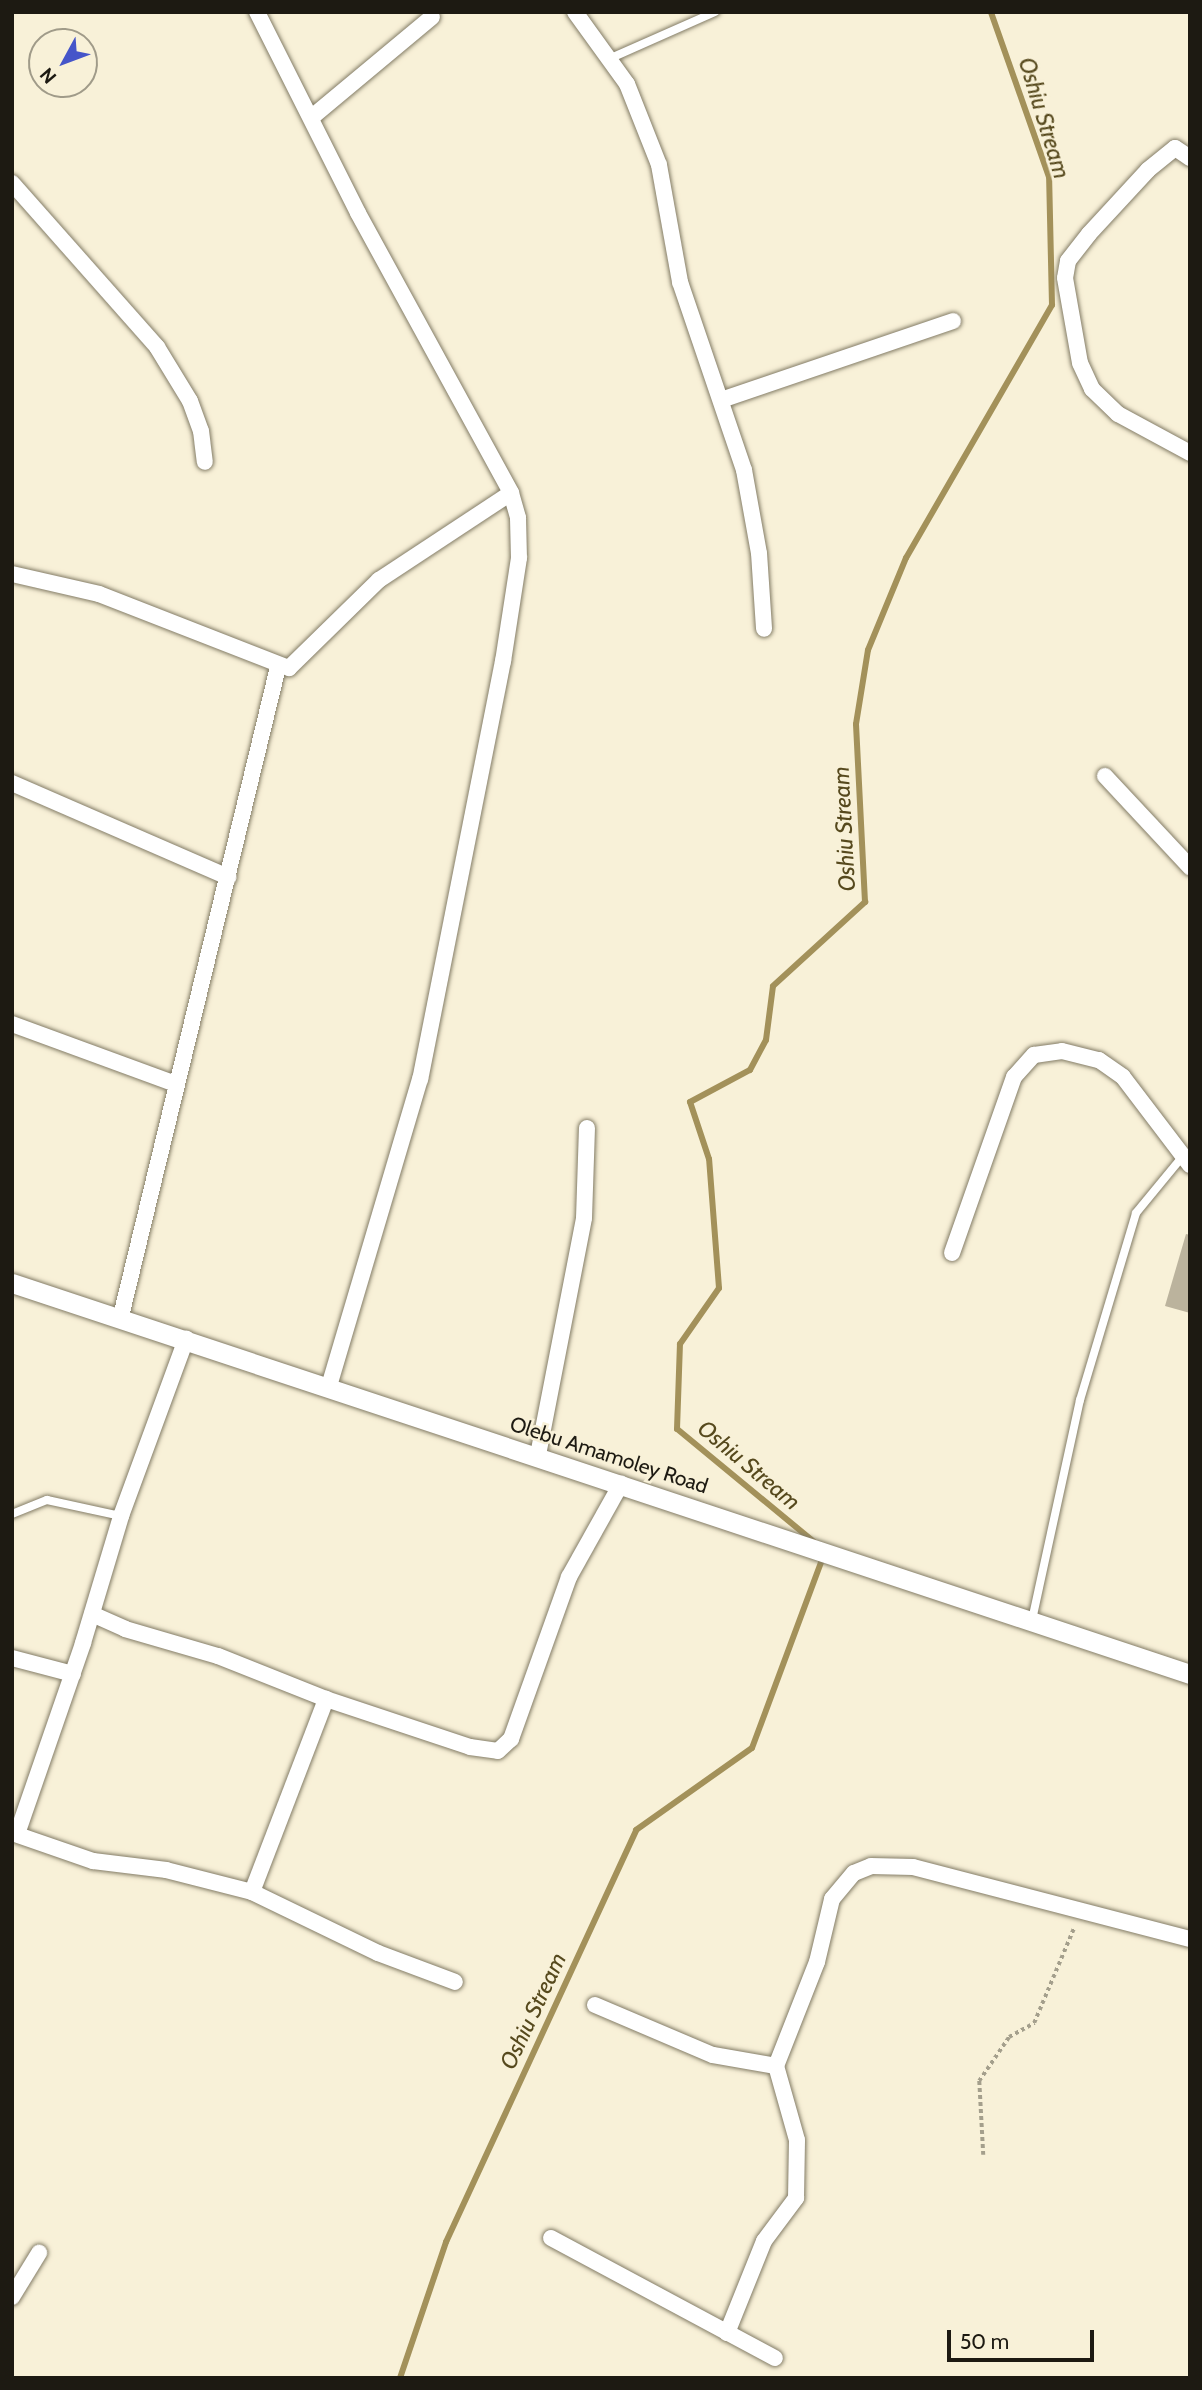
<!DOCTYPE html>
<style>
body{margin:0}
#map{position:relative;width:1202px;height:2390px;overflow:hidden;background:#f8f1d8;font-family:Cabin,sans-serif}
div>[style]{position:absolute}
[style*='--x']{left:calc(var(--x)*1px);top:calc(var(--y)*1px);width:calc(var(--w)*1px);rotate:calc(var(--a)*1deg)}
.stream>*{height:6px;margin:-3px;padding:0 3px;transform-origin:3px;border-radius:3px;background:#a3915a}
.building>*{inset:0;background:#bbb39d}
.path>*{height:3.5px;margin-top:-1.75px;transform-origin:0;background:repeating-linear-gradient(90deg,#a49f8c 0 3.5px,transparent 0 7px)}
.roads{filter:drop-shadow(0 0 2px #837c66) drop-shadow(0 0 2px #837c66)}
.service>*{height:8px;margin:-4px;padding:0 4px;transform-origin:4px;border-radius:4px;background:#fff}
.minor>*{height:16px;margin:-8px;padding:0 8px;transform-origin:8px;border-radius:8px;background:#fff}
.tertiary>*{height:19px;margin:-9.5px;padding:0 9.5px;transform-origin:9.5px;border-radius:9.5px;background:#fff}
span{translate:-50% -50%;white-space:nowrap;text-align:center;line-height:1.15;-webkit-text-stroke:5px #f8f1d8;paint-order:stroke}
.street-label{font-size:21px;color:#1d1a12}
.water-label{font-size:23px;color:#56491d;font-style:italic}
.frame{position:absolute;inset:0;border:14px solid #1d1a12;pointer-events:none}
.north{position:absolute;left:28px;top:28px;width:70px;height:70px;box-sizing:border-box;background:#f8f1d8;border:2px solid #a09b89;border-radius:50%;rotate:229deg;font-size:19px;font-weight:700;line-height:28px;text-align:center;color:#1d1a12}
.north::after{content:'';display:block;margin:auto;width:24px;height:32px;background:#4555c9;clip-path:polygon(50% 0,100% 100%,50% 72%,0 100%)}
.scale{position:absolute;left:947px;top:2330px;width:147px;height:32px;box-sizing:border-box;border:4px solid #1d1a12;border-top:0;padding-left:9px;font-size:21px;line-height:24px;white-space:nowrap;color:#1d1a12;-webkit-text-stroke:5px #f8f1d8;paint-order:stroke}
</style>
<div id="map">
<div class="stream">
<i style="--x:813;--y:1541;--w:176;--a:-140.5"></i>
<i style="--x:677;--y:1429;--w:85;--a:-88"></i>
<i style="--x:680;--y:1344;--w:68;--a:-55.1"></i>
<i style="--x:719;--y:1288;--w:129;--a:-94.4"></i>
<i style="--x:709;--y:1159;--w:60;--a:-108.4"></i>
<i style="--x:690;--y:1102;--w:68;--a:-28.1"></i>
<i style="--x:750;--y:1070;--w:34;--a:-62"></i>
<i style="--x:766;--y:1040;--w:54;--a:-82.6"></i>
<i style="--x:773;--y:986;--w:125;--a:-42.4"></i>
<i style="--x:865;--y:902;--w:178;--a:-92.9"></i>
<i style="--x:856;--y:724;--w:75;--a:-80.8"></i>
<i style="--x:868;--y:650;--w:100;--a:-67.6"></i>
<i style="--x:906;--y:558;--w:292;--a:-60"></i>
<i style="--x:1052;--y:305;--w:128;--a:-91.3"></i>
<i style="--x:1049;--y:177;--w:175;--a:-109.4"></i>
<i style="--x:400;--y:2378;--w:144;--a:-71.3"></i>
<i style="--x:446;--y:2242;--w:454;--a:-65.2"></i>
<i style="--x:636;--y:1830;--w:142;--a:-35.3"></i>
<i style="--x:752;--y:1748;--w:204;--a:-69.6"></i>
</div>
<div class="building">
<i style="clip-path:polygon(1186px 1234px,1190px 1235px,1190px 1313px,1165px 1306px)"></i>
</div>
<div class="path">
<i style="--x:983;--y:2155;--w:74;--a:-93.1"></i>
<i style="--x:979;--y:2081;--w:53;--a:-55.7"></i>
<i style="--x:1009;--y:2037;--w:29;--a:-29"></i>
<i style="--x:1034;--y:2023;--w:103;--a:-67.2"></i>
</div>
<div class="roads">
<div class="service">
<i style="--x:611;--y:58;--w:114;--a:-23.9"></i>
<i style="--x:12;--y:1514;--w:38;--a:-22"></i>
<i style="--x:47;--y:1500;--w:76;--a:12.2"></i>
<i style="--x:1032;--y:1620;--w:225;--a:-77.7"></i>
<i style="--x:1080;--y:1400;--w:195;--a:-73.3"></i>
<i style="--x:1136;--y:1213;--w:74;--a:-50.5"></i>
</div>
<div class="minor">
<i style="--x:257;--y:12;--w:225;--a:63.3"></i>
<i style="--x:358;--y:213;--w:319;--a:61.3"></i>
<i style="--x:511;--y:493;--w:26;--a:74"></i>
<i style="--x:518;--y:518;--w:40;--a:88.6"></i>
<i style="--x:519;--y:558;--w:104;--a:98.8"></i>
<i style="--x:503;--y:661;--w:426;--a:101.2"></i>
<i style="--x:420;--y:1079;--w:320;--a:106.5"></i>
<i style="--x:575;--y:12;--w:89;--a:54.2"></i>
<i style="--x:627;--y:84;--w:87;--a:68.4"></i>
<i style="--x:659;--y:165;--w:119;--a:79.8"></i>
<i style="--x:680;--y:282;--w:199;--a:71.2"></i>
<i style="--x:744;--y:470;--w:84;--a:79.8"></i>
<i style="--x:759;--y:553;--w:76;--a:86.2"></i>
<i style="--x:312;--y:117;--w:156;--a:-39.8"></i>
<i style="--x:1190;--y:158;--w:18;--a:-146"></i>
<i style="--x:1175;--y:148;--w:35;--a:141"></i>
<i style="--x:1148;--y:170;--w:87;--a:132.7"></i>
<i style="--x:1089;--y:234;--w:34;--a:128"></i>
<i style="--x:1068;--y:261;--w:17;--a:100"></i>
<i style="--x:1065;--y:278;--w:86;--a:80"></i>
<i style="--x:1080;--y:363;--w:29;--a:65"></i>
<i style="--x:1092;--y:389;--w:36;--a:44"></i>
<i style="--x:1118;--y:414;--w:82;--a:28.4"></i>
<i style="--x:12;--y:183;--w:219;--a:48.5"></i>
<i style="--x:157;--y:347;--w:63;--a:58.6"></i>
<i style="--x:190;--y:401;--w:32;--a:70"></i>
<i style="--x:201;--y:431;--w:31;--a:83"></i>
<i style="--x:721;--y:400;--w:245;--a:-18.8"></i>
<i style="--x:12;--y:574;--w:89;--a:12.9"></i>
<i style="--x:99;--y:594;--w:204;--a:21.3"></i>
<i style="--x:289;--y:668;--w:126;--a:-44.4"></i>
<i style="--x:379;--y:580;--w:158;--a:-33.4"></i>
<i style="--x:1105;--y:776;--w:125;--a:47"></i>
<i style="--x:12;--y:783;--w:236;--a:23.5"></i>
<i style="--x:12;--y:1024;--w:175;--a:20.1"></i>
<i style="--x:952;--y:1253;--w:187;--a:-70.6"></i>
<i style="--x:1014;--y:1077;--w:30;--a:-48"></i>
<i style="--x:1034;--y:1055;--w:28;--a:-8"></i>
<i style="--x:1062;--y:1051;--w:38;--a:14"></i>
<i style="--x:1099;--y:1060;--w:29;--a:35"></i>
<i style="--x:1123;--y:1077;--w:111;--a:52.7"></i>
<i style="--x:121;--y:1316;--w:668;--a:-76.4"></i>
<i style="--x:538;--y:1455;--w:241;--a:-79"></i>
<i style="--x:584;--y:1218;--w:90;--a:-88.1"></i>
<i style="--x:92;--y:1614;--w:36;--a:24"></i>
<i style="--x:125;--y:1629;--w:97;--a:16.2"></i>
<i style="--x:218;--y:1656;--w:116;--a:21.7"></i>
<i style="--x:326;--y:1699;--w:152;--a:18.4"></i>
<i style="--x:470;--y:1747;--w:28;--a:8"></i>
<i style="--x:498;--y:1751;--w:18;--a:-43"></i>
<i style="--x:511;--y:1739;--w:172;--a:-70.3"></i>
<i style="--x:569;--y:1577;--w:107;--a:-60.8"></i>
<i style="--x:12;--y:1658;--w:63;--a:14.7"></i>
<i style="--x:12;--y:1833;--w:86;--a:19.1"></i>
<i style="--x:93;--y:1861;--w:74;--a:7"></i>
<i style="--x:166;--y:1870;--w:89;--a:14.3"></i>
<i style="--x:252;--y:1892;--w:140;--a:25.8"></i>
<i style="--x:378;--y:1953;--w:82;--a:20.6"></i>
<i style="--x:17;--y:1834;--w:202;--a:-70.9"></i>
<i style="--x:83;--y:1643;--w:133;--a:-73.3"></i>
<i style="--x:121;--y:1516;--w:189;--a:-69.8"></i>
<i style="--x:252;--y:1892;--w:207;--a:-69"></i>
<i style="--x:595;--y:2005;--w:128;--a:23"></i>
<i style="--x:713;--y:2055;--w:64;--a:9.9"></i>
<i style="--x:551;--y:2238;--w:254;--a:28.2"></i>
<i style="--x:12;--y:2297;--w:52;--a:-58.5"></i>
<i style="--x:727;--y:2333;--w:99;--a:-68.1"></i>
<i style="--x:764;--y:2241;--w:54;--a:-53.3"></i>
<i style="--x:796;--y:2198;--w:58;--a:-89"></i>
<i style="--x:797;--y:2140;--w:77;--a:-105.8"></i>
<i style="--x:776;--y:2066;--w:112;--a:-68.5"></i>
<i style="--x:817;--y:1962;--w:65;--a:-76.6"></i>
<i style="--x:832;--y:1899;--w:34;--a:-50"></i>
<i style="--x:854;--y:1873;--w:18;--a:-22"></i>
<i style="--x:871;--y:1866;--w:42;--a:1.4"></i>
<i style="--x:913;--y:1867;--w:286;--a:14.6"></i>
</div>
<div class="tertiary">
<i style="--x:12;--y:1283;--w:1241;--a:18.36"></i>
</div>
</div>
<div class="street-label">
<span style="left:609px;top:1455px;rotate:18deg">Olebu Amamoley Road</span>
</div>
<div class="water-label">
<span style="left:1044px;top:118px;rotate:73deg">Oshiu Stream</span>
<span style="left:844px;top:829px;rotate:-93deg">Oshiu Stream</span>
<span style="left:749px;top:1465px;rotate:40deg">Oshiu Stream</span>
<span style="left:533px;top:2011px;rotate:-65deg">Oshiu Stream</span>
</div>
<div class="frame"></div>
<div class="north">N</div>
<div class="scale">50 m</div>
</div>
